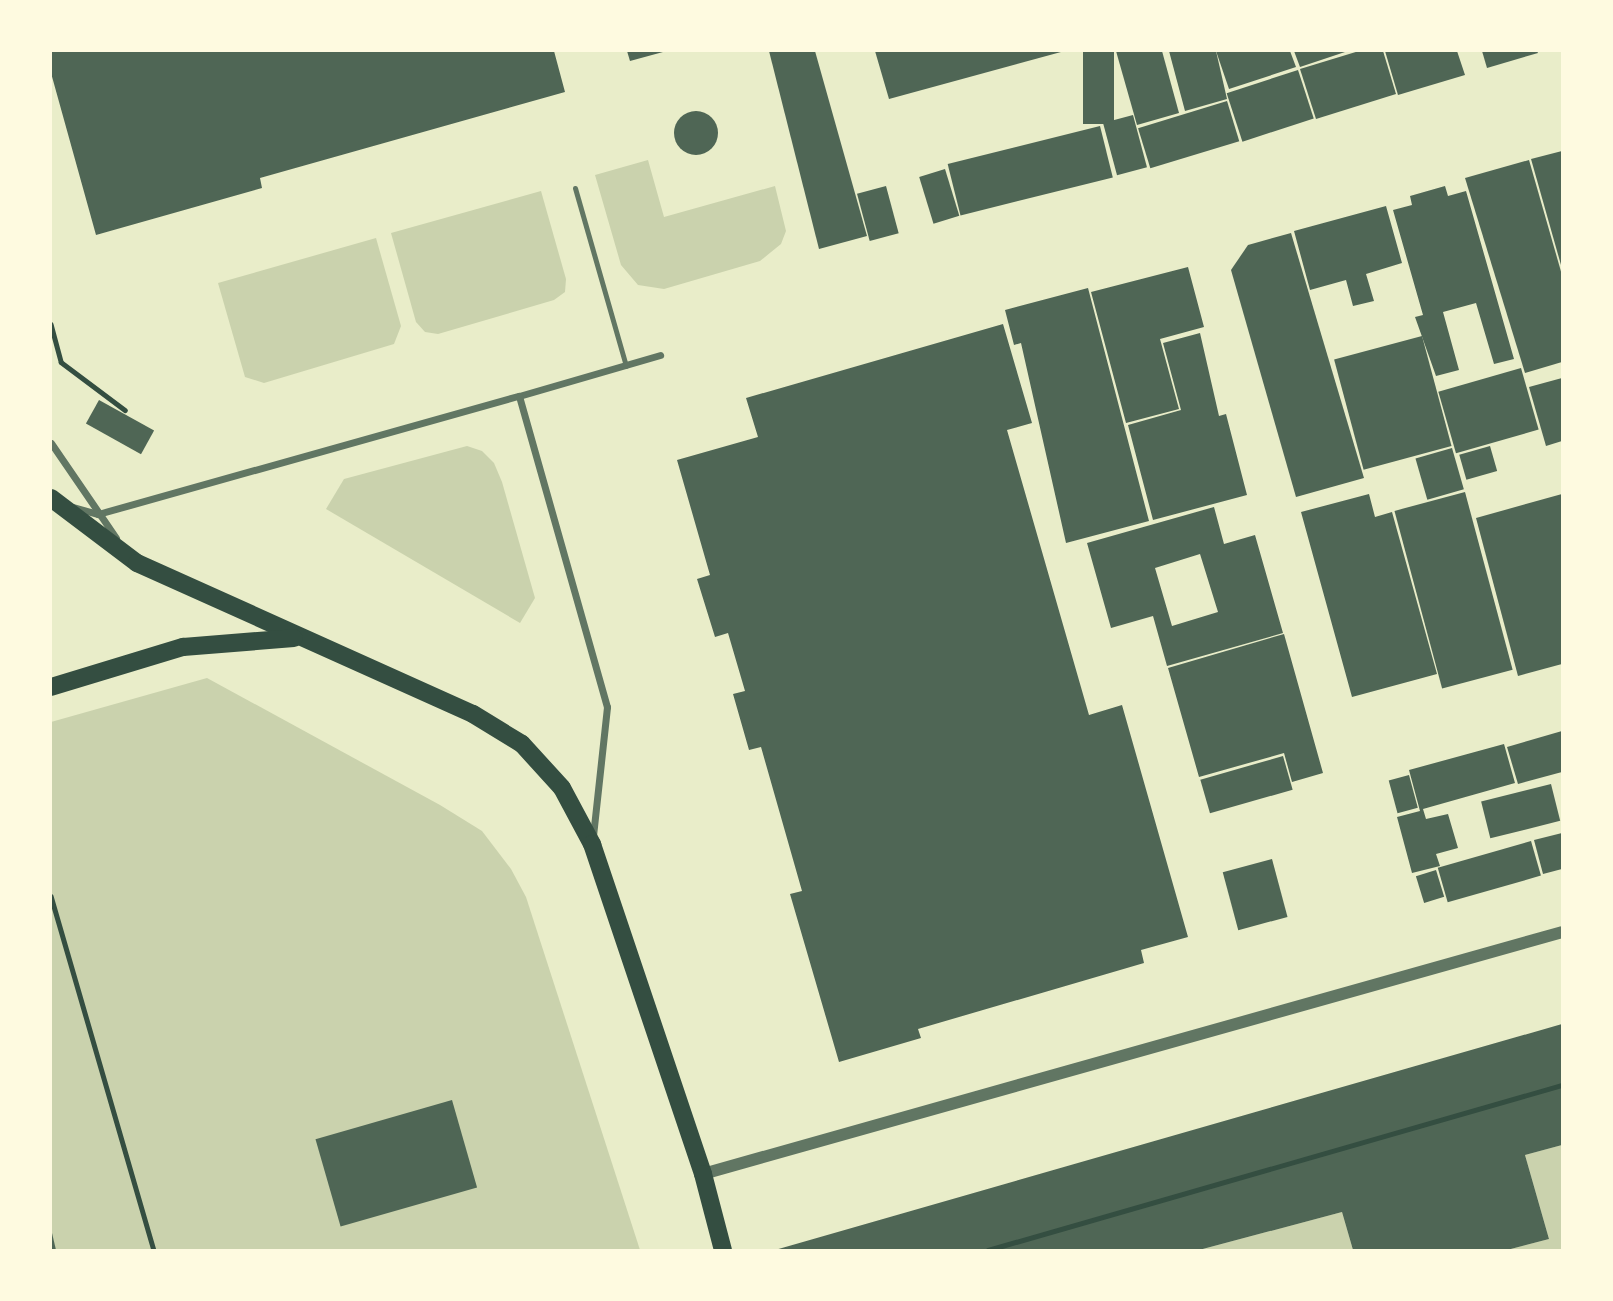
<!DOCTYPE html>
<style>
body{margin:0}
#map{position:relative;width:1613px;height:1301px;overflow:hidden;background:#e9edc9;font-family:Arial,sans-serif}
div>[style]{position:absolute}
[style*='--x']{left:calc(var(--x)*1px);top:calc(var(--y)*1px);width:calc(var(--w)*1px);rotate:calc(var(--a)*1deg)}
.green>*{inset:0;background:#cad2ad}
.building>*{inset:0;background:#4f6655;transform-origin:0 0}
.round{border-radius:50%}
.path>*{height:4.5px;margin:-2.25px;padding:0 2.25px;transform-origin:2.25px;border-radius:2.25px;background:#344e41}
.service>*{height:5px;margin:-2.5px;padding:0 2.5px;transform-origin:2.5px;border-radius:2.5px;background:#617663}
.minor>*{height:7px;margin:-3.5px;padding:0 3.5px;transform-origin:3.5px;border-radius:3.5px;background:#617663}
.tertiary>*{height:12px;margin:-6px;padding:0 6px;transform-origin:6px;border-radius:6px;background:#617663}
.primary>*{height:18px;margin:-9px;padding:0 9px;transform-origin:9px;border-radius:9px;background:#344e41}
span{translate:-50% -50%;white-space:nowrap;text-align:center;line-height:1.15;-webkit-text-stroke:6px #fefae0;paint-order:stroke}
.frame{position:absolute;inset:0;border:52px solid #fefae0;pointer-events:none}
</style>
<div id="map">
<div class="green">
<i style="clip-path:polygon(648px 160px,664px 217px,775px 186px,786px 231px,781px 244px,760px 261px,664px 289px,638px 285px,621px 265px,595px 175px)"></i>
<i style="clip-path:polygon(541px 191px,566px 279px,565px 292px,554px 300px,438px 334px,425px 332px,416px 322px,391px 233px)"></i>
<i style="clip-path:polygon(376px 238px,401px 326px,394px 344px,264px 383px,245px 377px,218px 283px)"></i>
<i style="clip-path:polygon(467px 446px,482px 451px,494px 463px,502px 482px,535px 598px,520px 623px,326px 509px,344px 479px)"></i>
<i style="clip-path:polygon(207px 678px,440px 805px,482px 831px,511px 869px,526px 897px,640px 1250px,51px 1250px,51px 722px)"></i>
<i style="clip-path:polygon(1562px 1145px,1562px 1250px,1507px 1250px,1549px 1239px,1525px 1155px)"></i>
<i style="clip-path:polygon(1342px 1212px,1353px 1250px,1199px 1250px)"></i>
</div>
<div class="building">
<i style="clip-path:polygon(51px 51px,554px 51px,565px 92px,260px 178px,262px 188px,96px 235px,51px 73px)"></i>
<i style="clip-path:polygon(627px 51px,663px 51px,663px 52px,630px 61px)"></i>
<i style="clip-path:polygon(769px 51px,815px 51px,867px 236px,819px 249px)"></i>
<i style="clip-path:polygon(875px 51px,1060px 51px,1061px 52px,889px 99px)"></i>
<i style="left:1083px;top:51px;width:31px;height:73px"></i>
<i style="clip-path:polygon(1116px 51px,1162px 51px,1179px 113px,1137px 125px)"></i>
<i style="clip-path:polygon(1169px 51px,1216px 51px,1227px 99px,1185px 111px)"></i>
<i style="clip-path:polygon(1216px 51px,1290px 51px,1296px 67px,1229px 89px)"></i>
<i style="clip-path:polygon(1294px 51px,1348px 51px,1300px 67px)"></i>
<i style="clip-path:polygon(1359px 51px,1383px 51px,1396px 94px,1316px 119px,1300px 69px)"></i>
<i style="clip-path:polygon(1385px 51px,1457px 51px,1465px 75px,1398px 95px)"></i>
<i style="clip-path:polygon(1482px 51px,1537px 51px,1538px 53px,1487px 68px)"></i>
<i style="left:1298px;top:70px;width:51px;height:75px;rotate:72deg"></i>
<i style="left:1227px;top:101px;width:42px;height:93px;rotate:73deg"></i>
<i class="round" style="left:674px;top:111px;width:44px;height:44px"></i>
<i style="left:1133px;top:115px;width:54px;height:31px;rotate:75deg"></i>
<i style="left:1100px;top:126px;width:53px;height:157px;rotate:76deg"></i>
<i style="clip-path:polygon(1562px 151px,1562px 265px,1561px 265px,1531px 159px)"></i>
<i style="clip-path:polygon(1529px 160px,1562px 275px,1562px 362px,1525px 373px,1465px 178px)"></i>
<i style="left:945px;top:169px;width:49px;height:27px;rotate:73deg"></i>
<i style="left:886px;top:186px;width:49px;height:30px;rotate:75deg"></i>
<i style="clip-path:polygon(1445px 186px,1448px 196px,1466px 191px,1514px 359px,1494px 364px,1476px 303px,1443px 312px,1459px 370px,1436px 376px,1415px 317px,1423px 315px,1393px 210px,1412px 205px,1410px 196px)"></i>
<i style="clip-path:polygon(1386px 206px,1402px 263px,1366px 274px,1374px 301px,1353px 306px,1346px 280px,1310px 290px,1294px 231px)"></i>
<i style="clip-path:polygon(1291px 233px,1364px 478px,1296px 497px,1231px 270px,1248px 245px)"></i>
<i style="clip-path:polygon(1188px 267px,1204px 327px,1160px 339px,1179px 409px,1126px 423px,1091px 292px)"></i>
<i style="clip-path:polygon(1088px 288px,1149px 521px,1066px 543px,1021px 343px,1014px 345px,1005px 310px)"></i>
<i style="clip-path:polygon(1003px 324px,1032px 423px,1007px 430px,1089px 715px,1122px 705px,1188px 937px,1141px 950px,1144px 963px,918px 1029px,921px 1038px,839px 1062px,790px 894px,802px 891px,761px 747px,749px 750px,733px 694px,745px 691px,728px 633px,715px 637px,697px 579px,710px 575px,677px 460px,758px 437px,746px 398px)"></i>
<i style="clip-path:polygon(1200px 333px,1219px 416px,1226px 414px,1247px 495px,1153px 520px,1128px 425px,1181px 410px,1163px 343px)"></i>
<i style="left:1422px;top:336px;width:114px;height:91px;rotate:75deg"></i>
<i style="left:1521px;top:368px;width:64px;height:86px;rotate:74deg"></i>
<i style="clip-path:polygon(1562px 378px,1562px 441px,1546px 446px,1529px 387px)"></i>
<i style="left:99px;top:400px;width:63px;height:27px;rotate:29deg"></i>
<i style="left:1490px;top:446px;width:26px;height:32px;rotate:74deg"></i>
<i style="left:1452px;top:448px;width:43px;height:38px;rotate:74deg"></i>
<i style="left:1465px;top:492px;width:184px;height:73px;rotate:75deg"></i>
<i style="clip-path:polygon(1369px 494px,1375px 517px,1392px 512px,1437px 674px,1352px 697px,1301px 512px)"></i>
<i style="clip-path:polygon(1562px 494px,1562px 664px,1518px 676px,1476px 518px)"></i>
<i style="clip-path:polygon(evenodd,1214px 507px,1224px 544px,1255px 535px,1283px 633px,1167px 666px,1153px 616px,1111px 628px,1087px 543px,1214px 507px,1200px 554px,1218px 612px,1172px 626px,1155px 568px,1200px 554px)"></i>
<i style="clip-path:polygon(1284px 634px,1323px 773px,1292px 782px,1284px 753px,1199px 777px,1168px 668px)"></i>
<i style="clip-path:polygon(1562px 731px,1562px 772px,1518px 784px,1507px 747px)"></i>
<i style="clip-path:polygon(1504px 744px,1515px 783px,1423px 809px,1426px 819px,1448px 814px,1458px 848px,1436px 854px,1440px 866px,1412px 873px,1397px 817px,1420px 811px,1409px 770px)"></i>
<i style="left:1283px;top:756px;width:35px;height:86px;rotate:74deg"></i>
<i style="left:1409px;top:775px;width:34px;height:21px;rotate:75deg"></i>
<i style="left:1551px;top:784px;width:38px;height:72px;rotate:76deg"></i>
<i style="clip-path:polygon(1562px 833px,1562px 869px,1543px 874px,1534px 840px)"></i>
<i style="left:1531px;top:841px;width:36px;height:97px;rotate:74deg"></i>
<i style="left:1272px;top:859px;width:60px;height:51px;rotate:75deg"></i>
<i style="left:1436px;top:870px;width:28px;height:21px;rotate:73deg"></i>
<i style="clip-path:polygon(1562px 1024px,1562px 1145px,1525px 1155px,1549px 1239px,1507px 1250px,1353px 1250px,1342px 1212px,1199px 1250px,775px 1250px)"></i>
<i style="left:452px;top:1100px;width:91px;height:142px;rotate:74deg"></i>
<i style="clip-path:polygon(52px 1233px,56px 1250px,51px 1250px)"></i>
</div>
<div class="path">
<i style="--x:51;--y:324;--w:39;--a:75"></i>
<i style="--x:61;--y:362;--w:80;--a:36.9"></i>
<i style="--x:51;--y:896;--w:369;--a:73.8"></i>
<i style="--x:988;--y:1250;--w:597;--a:-16.04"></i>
</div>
<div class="service">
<i style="--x:575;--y:188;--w:185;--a:74"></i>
</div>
<div class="minor">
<i style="--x:519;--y:396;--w:147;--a:-16.2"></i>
<i style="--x:51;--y:443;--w:115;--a:55.6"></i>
<i style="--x:73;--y:507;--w:26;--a:16"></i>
<i style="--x:98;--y:514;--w:437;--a:-15.7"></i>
<i style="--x:519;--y:396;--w:323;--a:74.2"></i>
<i style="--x:607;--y:707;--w:130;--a:96.2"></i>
</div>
<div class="tertiary">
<i style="--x:703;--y:1174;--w:892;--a:-15.73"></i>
</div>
<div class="primary">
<i style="--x:51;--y:498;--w:108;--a:37.1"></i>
<i style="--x:137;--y:563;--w:368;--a:24.2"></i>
<i style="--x:473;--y:714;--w:57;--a:31.5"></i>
<i style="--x:522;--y:744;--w:59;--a:47.7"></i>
<i style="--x:562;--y:788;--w:64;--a:61.8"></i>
<i style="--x:592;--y:844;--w:348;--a:71.4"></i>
<i style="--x:703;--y:1174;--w:79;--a:75.3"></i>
<i style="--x:51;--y:687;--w:138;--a:-16.9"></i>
<i style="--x:183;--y:647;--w:111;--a:-4.6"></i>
</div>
<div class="frame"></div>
</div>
